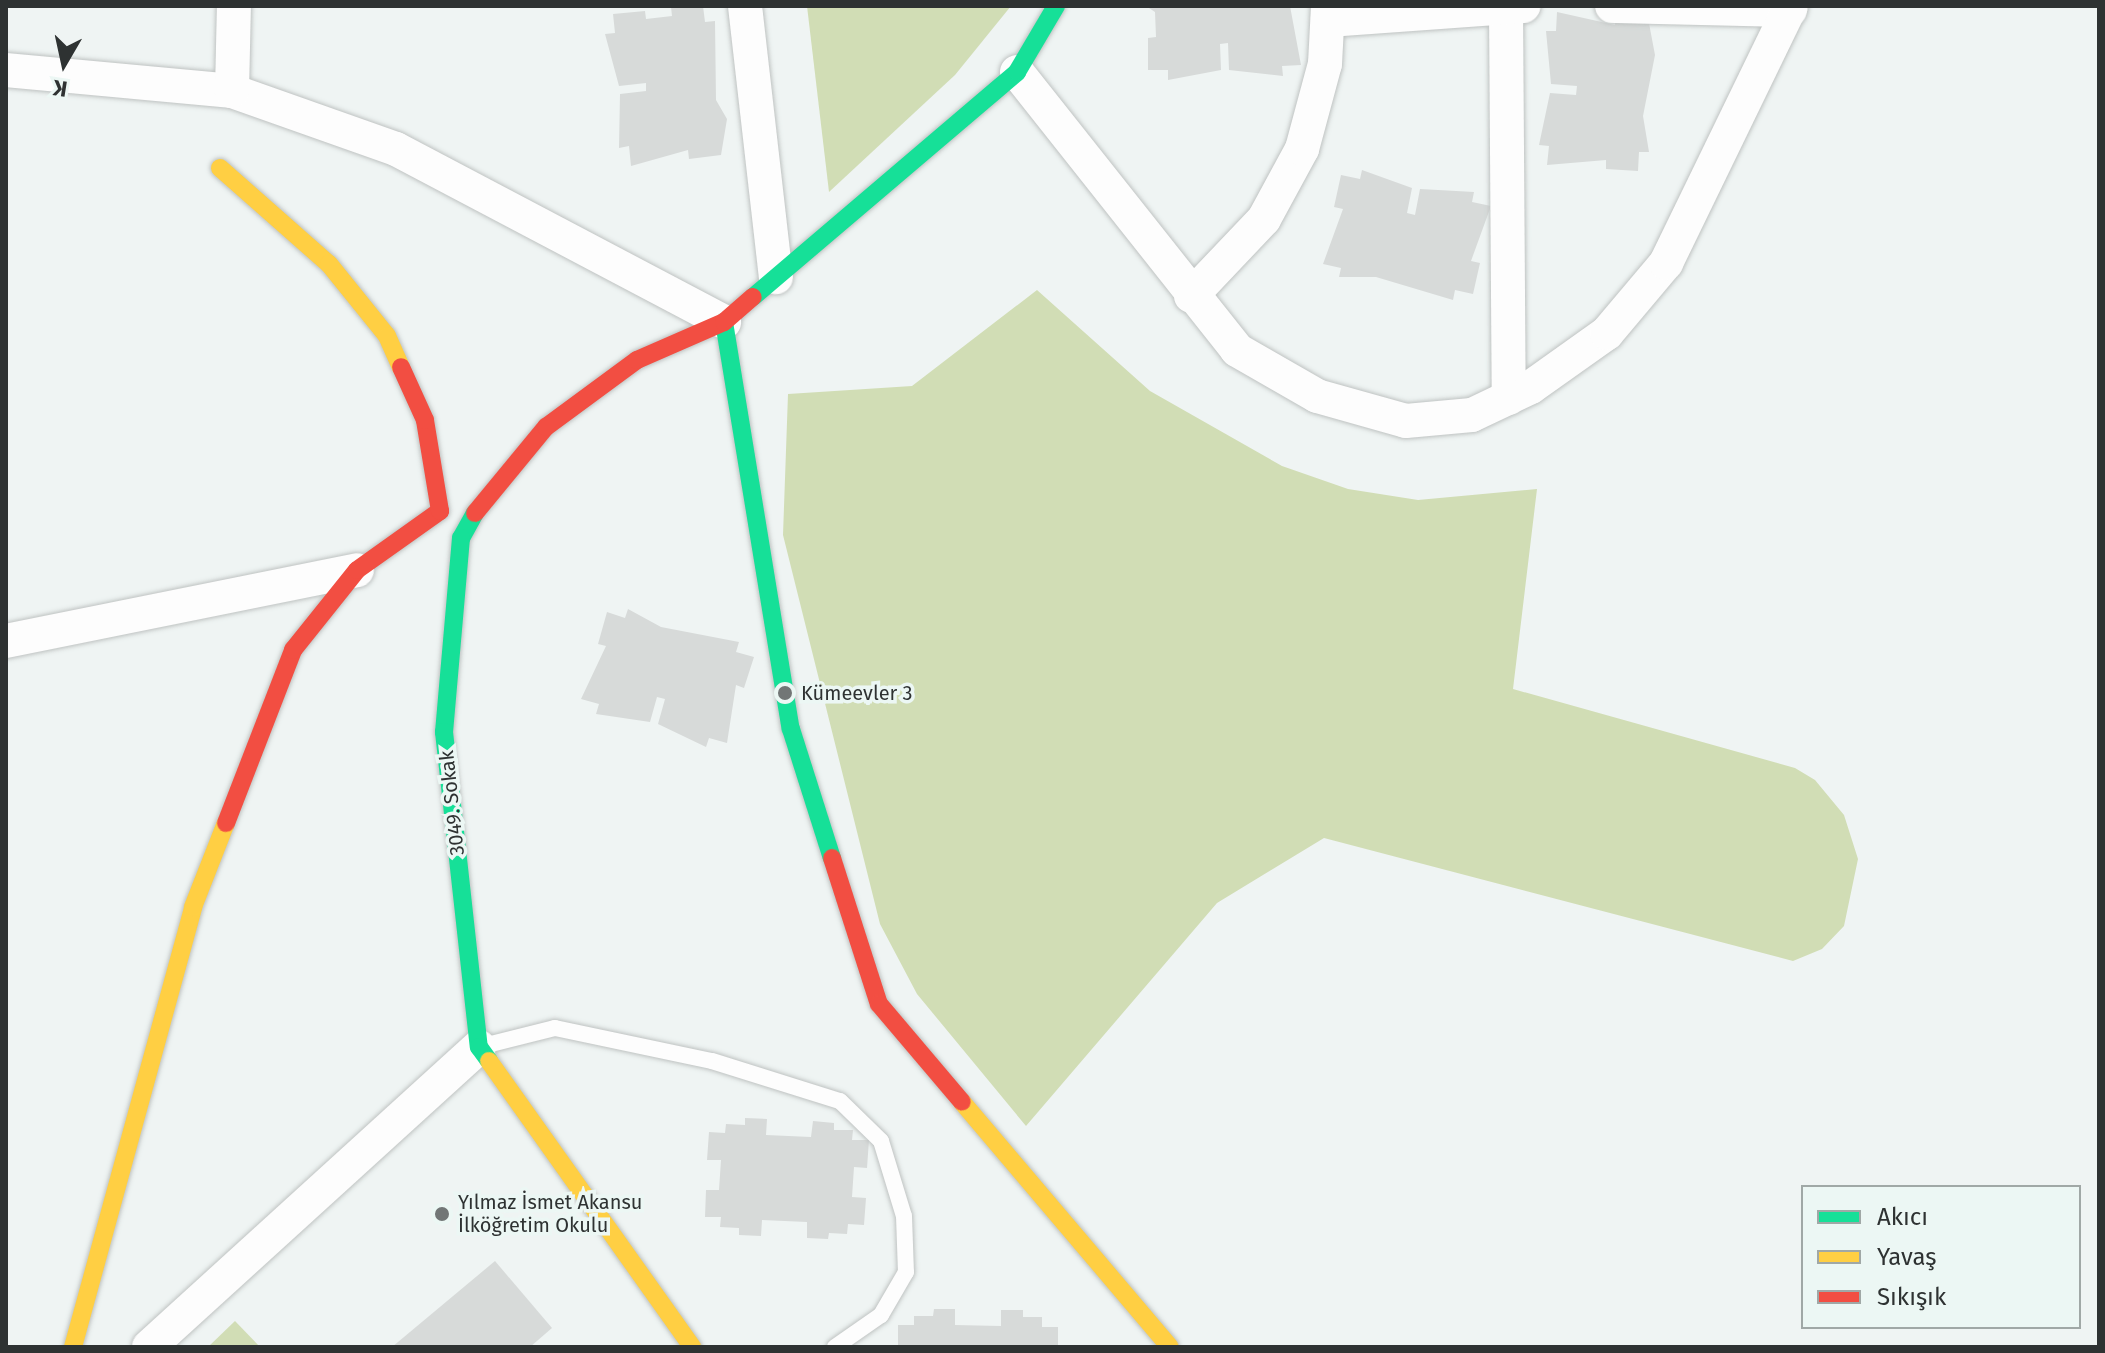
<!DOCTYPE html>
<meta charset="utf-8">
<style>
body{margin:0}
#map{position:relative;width:2105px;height:1353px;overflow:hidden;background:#eff4f3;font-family:"Fira Sans",sans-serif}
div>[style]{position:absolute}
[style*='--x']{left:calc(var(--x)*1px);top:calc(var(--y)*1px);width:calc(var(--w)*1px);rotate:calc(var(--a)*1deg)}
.green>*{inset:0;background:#d1ddb5}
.building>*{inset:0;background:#d7dad9}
.roads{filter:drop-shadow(0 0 2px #bfc3c2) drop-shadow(0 0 2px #bfc3c2)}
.lane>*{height:16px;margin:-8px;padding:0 8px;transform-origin:8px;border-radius:8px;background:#fdfdfd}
.street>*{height:34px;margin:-17px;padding:0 17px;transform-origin:17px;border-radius:17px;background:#fdfdfd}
.fast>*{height:18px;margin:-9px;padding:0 9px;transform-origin:9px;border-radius:9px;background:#16e098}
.slow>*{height:18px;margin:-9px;padding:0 9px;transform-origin:9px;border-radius:9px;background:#ffcf43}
.jam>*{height:18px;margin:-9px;padding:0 9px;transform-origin:9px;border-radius:9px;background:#f24e42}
.dots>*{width:22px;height:22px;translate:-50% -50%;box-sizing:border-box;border:4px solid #ecf7f4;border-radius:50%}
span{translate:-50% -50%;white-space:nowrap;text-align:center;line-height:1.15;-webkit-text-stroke:7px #ecf7f4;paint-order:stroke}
.poi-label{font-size:20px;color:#2e3232}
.left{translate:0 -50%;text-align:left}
.street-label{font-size:20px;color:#2e3232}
.frame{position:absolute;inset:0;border:8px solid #2e3232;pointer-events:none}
.legend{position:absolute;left:1801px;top:1185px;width:280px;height:144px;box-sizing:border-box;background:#ecf7f4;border:2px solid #a0a8a6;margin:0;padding:10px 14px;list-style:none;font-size:24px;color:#2e3232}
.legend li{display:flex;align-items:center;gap:16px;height:40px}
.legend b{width:40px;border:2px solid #a0a8a6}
.north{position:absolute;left:24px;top:24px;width:80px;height:80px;-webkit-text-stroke:6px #ecf7f4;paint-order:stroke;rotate:189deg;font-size:22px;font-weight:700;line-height:32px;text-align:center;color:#2e3232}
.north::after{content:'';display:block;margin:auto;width:28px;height:36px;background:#2e3232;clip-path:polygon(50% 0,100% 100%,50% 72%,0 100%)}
</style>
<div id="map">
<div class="green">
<i style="clip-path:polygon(807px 6px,1011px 6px,955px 75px,829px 192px)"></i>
<i style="clip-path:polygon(1037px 290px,1150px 391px,1282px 466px,1348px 489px,1418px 500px,1537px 489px,1513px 689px,1795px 768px,1815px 780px,1844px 815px,1858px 859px,1844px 926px,1822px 949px,1793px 961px,1324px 838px,1217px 903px,1026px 1126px,917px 994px,880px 924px,783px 535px,788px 394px,912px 386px)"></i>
<i style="clip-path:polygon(235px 1321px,260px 1347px,208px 1347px)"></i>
</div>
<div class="building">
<i style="clip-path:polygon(703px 6px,705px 22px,715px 21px,716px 100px,727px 119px,721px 155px,689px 159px,688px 150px,631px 166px,629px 146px,619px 148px,620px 94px,646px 91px,646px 83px,619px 86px,605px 34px,615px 33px,613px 14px,645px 11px,646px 19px,672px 16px,671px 7px)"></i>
<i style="clip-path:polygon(1146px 6px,1290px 6px,1301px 65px,1282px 66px,1283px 76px,1229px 70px,1228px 43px,1220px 44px,1221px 70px,1168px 80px,1168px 70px,1148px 70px,1148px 38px,1156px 37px,1155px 12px)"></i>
<i style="clip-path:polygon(1557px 12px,1615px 25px,1615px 16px,1648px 18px,1655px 55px,1643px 116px,1649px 152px,1639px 152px,1638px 171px,1606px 169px,1606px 160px,1547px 165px,1549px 146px,1539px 145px,1550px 93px,1576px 95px,1577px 86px,1551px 84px,1546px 31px,1556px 31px)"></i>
<i style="clip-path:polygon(1362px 170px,1412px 188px,1407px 213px,1415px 215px,1420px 189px,1474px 192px,1472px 202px,1491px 206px,1471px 261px,1480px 263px,1473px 294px,1455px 290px,1453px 300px,1376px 277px,1339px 277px,1341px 268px,1323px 264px,1343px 209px,1334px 207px,1341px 175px,1360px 179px)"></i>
<i style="clip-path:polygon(628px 609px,661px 627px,739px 642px,736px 652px,754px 657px,744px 688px,736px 685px,727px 743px,709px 738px,706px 747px,658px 724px,665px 699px,657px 697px,650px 722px,596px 714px,599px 704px,581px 699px,606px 646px,598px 644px,607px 612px,625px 618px)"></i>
<i style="clip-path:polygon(745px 1118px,767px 1119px,766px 1135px,811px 1137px,813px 1121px,834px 1123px,834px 1130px,853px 1130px,852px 1140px,869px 1140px,867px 1168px,854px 1167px,852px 1197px,866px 1198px,864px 1225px,848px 1224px,847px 1234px,829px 1233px,828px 1239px,807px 1238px,807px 1222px,762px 1220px,761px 1236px,739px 1235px,739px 1228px,720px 1227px,721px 1217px,705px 1217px,706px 1190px,719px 1190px,721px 1160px,707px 1160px,709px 1132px,725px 1133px,726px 1124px,745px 1125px)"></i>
<i style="clip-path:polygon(495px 1261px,552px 1328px,530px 1347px,392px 1347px)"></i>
<i style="clip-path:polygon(934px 1309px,955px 1309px,955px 1325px,1001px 1326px,1001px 1310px,1023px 1310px,1023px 1317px,1042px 1317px,1042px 1327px,1058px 1327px,1058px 1347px,898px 1347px,898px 1325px,914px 1325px,914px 1316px,933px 1316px)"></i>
</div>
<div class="roads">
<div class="lane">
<i style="--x:483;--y:1046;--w:74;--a:-14"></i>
<i style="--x:555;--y:1028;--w:160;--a:11.9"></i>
<i style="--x:712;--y:1061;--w:134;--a:17.4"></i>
<i style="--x:840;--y:1101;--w:57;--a:44.3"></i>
<i style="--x:881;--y:1141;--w:78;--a:73"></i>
<i style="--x:904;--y:1216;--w:56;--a:88"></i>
<i style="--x:906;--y:1272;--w:50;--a:120.2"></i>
<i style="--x:881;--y:1315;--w:56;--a:145.2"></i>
</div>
<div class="street">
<i style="--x:745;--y:6;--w:273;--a:83.5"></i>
<i style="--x:1612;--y:6;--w:178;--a:1.3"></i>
<i style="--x:1506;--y:7;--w:391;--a:89.6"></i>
<i style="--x:1328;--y:20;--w:196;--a:-4.1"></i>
<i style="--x:6;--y:70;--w:227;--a:5.3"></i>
<i style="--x:232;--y:91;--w:174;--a:19.5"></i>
<i style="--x:396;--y:149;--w:371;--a:27.8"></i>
<i style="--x:1017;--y:72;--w:355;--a:51.6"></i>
<i style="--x:1237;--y:350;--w:92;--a:29.9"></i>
<i style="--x:1317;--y:396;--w:92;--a:15.7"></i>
<i style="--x:1406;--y:421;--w:66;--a:-5.2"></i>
<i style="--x:1472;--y:415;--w:65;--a:-25.4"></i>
<i style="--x:1531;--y:387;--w:93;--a:-35.4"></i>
<i style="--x:1607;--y:333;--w:92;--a:-49.9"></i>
<i style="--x:1666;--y:263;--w:286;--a:-64.1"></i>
<i style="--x:232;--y:91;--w:85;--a:-88.7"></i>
<i style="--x:1191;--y:296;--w:106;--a:-46.5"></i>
<i style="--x:1264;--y:219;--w:80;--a:-61.5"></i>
<i style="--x:1302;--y:149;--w:88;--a:-74.9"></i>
<i style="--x:1325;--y:64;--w:58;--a:-87"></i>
<i style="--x:6;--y:641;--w:358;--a:-11.4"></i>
<i style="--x:149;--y:1347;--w:446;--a:-42.3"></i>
</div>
<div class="fast">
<i style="--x:753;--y:297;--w:347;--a:-40.4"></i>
<i style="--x:1017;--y:72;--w:77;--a:-59.4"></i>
<i style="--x:724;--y:322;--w:412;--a:80.7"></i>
<i style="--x:791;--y:729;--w:135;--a:72.4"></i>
<i style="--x:475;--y:513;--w:29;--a:119"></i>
<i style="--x:461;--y:538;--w:195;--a:95"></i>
<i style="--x:444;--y:732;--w:317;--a:83.7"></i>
<i style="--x:479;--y:1047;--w:17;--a:54"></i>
</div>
<div class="slow">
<i style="--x:220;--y:168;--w:145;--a:41.4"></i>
<i style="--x:329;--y:264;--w:92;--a:51.1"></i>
<i style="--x:387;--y:336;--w:34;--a:66"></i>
<i style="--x:489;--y:1061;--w:351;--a:54.6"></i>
<i style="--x:962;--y:1102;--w:321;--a:49.7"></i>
<i style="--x:73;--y:1347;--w:456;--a:-74.7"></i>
<i style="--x:193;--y:907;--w:90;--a:-68.6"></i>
</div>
<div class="jam">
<i style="--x:475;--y:513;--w:112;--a:-50.5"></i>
<i style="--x:546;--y:427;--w:113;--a:-36.4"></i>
<i style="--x:637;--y:360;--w:95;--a:-23.6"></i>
<i style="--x:724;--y:322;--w:38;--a:-41"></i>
<i style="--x:226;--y:823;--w:186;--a:-68.8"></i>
<i style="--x:293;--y:650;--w:102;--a:-51.3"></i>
<i style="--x:357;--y:570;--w:102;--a:-35.4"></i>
<i style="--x:440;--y:511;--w:92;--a:-99.4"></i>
<i style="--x:425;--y:420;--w:58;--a:-114.4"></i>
<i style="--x:832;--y:858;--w:153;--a:72.2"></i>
<i style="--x:879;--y:1004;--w:128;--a:49.7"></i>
</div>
</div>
<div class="dots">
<i style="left:785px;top:693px;background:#727676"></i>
<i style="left:442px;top:1214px;background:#727676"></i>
</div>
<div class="poi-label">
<span class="left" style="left:801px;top:693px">Kümeevler 3</span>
<span class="left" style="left:458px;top:1214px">Yılmaz İsmet Akansu<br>İlköğretim Okulu</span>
</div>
<div class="street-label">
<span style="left:452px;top:803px;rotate:-96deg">3049. Sokak</span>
</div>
<div class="frame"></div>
<ul class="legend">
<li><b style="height:10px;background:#16e098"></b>Akıcı</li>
<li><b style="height:10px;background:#ffcf43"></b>Yavaş</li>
<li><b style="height:10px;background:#f24e42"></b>Sıkışık</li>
</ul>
<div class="north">K</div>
</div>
